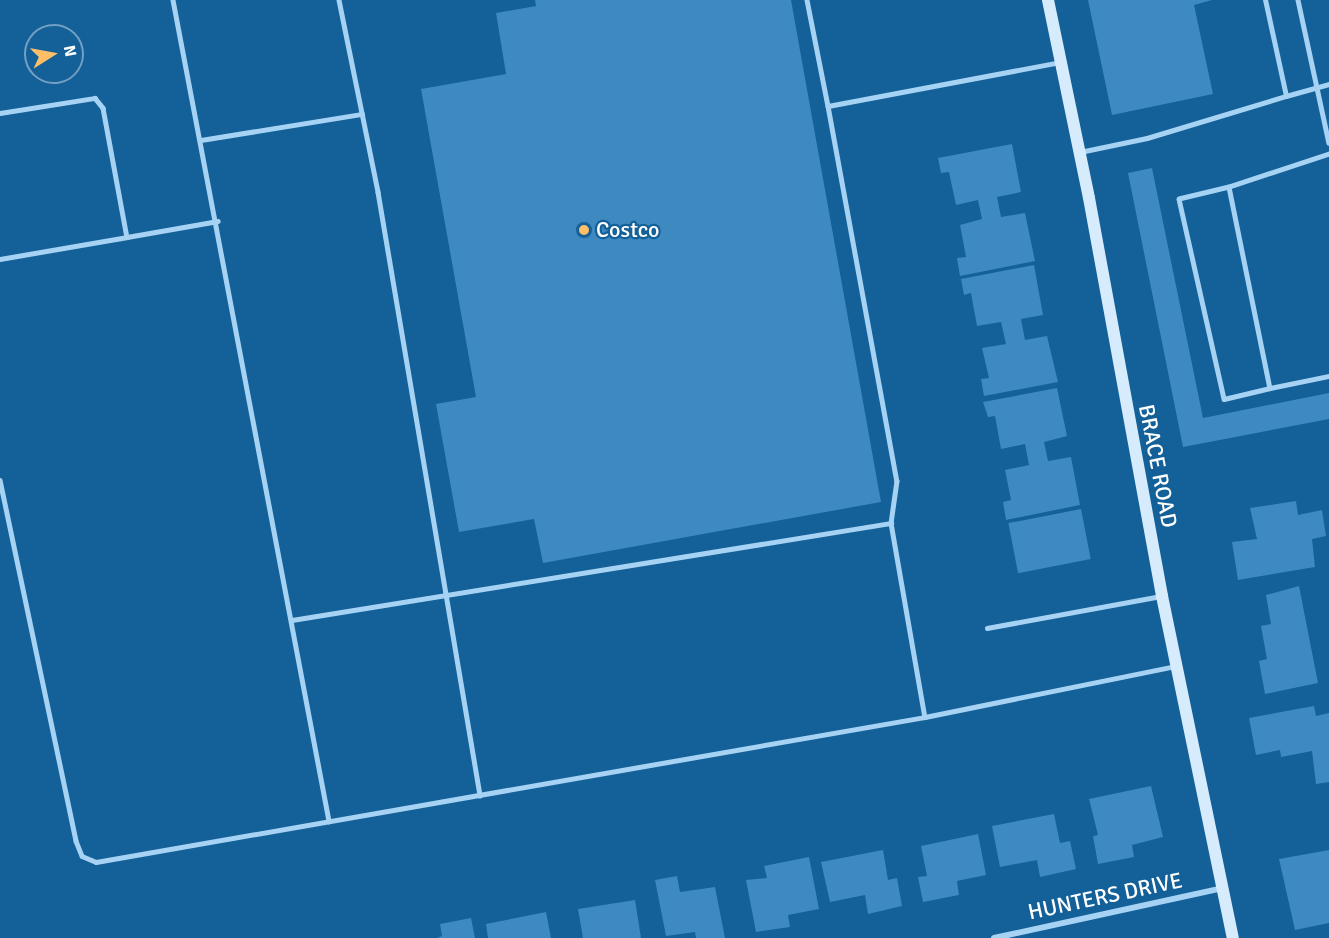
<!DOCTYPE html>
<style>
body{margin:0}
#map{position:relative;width:1329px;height:938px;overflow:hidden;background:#146099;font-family:Signika,sans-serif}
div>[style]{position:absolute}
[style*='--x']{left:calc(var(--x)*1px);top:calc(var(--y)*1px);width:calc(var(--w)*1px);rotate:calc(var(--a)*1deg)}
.building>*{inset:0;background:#3d89c0;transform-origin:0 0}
.lane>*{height:4.5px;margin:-2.25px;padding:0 2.25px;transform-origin:2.25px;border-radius:2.25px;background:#a6d3f3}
.street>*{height:6px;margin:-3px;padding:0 3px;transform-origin:3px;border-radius:3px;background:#a6d3f3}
.secondary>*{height:12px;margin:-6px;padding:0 6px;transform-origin:6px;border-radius:6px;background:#d6ecfc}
.dots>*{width:16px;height:16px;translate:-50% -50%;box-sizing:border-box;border:3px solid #146099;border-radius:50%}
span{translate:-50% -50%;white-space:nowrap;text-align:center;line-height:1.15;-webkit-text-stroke:4.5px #146099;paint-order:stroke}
.poi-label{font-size:22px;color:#fff}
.left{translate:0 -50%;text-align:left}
.street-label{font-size:22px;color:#fff}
.north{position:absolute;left:24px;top:24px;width:60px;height:60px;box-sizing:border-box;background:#146099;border:2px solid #72a0c2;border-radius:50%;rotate:79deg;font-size:16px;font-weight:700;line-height:24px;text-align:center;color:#fff}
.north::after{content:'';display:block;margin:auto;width:21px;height:27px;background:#ffbf68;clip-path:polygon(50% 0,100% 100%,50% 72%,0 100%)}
</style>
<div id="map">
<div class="building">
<i style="clip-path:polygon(535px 0,791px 0,881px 502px,543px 563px,534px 519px,459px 532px,436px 404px,476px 397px,421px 89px,506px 74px,496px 13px,536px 6px)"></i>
<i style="clip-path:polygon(1088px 0,1212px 0,1194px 5px,1213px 94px,1112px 115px)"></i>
<i style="clip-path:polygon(1012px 144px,1021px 192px,997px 197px,1001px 217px,1025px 213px,1035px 261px,960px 276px,957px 258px,966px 257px,960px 225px,982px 219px,978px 200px,956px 205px,949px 172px,941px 173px,938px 158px)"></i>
<i style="clip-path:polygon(1152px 168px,1203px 418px,1329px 393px,1329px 419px,1183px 447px,1128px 173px)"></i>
<i style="clip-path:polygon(1034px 265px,1043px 315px,1021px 319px,1025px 340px,1047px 336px,1058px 382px,984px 396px,981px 379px,989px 378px,982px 348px,1006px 344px,1001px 322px,977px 326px,971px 293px,964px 295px,961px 279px)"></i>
<i style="clip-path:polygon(1057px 388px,1067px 436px,1044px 442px,1048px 461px,1071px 457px,1080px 505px,1006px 520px,1003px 502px,1011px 500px,1005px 470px,1029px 465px,1025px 444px,1001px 449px,995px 416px,988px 417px,983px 402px)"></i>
<i style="clip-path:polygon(1296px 501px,1298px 515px,1322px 510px,1326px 536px,1312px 539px,1315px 567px,1238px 580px,1232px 542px,1257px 539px,1250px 508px)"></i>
<i style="left:1081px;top:509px;width:51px;height:74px;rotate:79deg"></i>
<i style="clip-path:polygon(1299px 586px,1318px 683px,1265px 694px,1259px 661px,1267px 659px,1261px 626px,1271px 624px,1266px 595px)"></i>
<i style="clip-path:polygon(1314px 706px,1316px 716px,1329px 713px,1329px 782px,1316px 784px,1312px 751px,1281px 757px,1280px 750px,1256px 755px,1249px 718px)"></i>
<i style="clip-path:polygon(1151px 786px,1163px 837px,1132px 845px,1134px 857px,1098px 864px,1093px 836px,1098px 835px,1089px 799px)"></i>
<i style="clip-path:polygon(1054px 814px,1060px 843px,1070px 841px,1076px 869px,1040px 877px,1037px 860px,1000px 867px,992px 826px)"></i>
<i style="clip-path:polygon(978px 834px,986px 875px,957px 881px,959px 895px,923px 902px,918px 877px,927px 876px,921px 846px)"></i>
<i style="clip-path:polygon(883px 850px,888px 880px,897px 878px,902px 906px,868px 914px,865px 895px,830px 902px,821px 862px)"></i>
<i style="clip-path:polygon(1329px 850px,1329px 923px,1295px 930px,1279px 859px)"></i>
<i style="clip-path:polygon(809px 857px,819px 909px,788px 915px,790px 927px,756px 932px,746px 880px,767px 878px,764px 866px)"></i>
<i style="clip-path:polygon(677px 876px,680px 892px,715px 887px,725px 938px,696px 938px,695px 932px,666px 936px,655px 880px)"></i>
<i style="clip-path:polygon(635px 900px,641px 938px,583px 938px,578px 909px)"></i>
<i style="clip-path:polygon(546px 912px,551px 938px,488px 938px,486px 924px)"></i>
<i style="clip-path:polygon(471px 918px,475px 938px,437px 938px,442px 936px,440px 924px)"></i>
</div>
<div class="lane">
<i style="--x:173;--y:0;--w:836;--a:79.24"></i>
<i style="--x:339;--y:0;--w:196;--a:78.5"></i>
<i style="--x:378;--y:192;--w:612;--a:80.4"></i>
<i style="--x:807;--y:0;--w:108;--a:78.8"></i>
<i style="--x:828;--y:106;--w:237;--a:-10.7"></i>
<i style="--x:1298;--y:0;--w:146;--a:77.8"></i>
<i style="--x:1286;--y:96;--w:45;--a:-15.6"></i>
<i style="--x:828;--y:106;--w:381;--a:79.6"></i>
<i style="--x:897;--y:481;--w:42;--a:98.1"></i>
<i style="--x:891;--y:523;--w:197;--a:80.1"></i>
<i style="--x:925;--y:717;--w:256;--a:-11.5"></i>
<i style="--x:0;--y:113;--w:96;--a:-9"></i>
<i style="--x:95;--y:98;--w:13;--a:51"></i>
<i style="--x:103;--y:108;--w:131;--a:79.5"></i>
<i style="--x:127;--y:237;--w:92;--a:-10"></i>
<i style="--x:201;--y:140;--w:163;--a:-9.2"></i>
<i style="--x:1080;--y:152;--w:68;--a:-11.8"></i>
<i style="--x:1147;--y:138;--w:145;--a:-16.8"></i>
<i style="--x:1286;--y:96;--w:98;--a:-102.3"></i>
<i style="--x:1329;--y:154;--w:105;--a:161.7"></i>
<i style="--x:1229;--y:187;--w:205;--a:78.5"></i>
<i style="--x:1270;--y:388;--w:60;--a:-11.5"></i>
<i style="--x:1229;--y:187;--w:51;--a:166.5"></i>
<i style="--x:1179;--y:199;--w:205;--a:77.3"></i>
<i style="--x:1224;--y:399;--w:47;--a:-13.4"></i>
<i style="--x:0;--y:259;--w:129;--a:-9.8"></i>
<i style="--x:0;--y:480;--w:369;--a:78.1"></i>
<i style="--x:76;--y:841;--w:16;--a:68"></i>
<i style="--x:82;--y:856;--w:15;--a:23"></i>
<i style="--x:96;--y:862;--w:842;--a:-9.92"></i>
<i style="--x:292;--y:620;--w:607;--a:-9.2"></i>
<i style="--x:987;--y:628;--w:178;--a:-10.4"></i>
</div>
<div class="street">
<i style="--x:994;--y:938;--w:234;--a:-12.3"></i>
</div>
<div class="secondary">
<i style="--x:1048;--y:0;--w:202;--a:78.3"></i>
<i style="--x:1089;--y:198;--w:405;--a:79.6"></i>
<i style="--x:1162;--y:596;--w:349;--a:78.3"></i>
</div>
<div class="dots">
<i style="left:584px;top:230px;background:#ffbf68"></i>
</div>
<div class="poi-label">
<span class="left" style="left:596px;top:230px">Costco</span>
</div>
<div class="street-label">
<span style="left:1158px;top:466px;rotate:79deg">BRACE ROAD</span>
<span style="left:1105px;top:896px;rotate:-12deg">HUNTERS DRIVE</span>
</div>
<div class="north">N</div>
</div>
